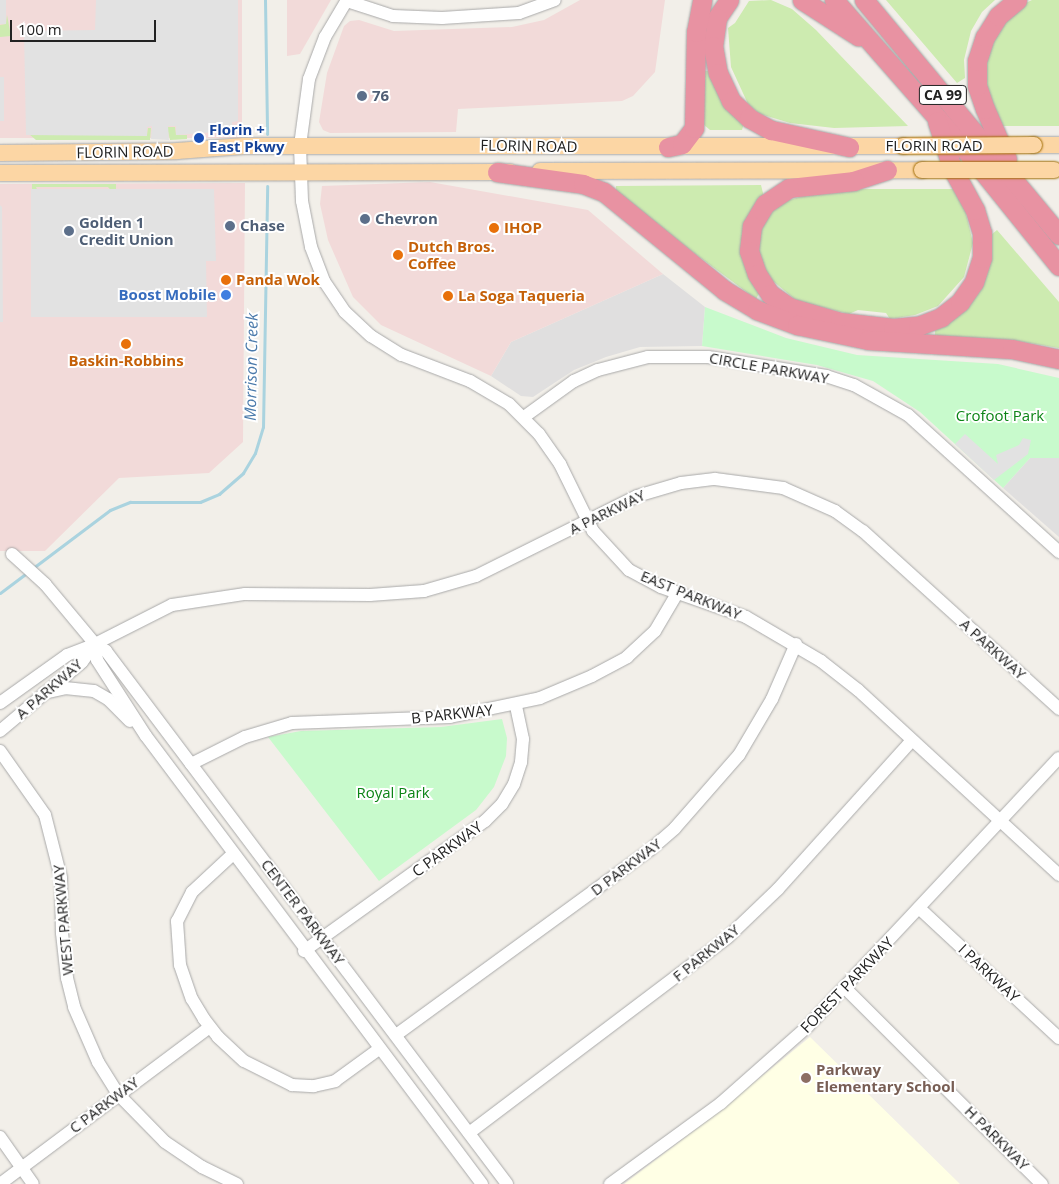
<!DOCTYPE html>
<style>
body{margin:0}
#map{position:relative;width:1059px;height:1184px;overflow:hidden;background:#f2efe9;font-family:"Open Sans",sans-serif}
div>[style]{position:absolute}
[style*='--x']{left:calc(var(--x)*1px);top:calc(var(--y)*1px);width:calc(var(--w)*1px);rotate:calc(var(--a)*1deg)}
.residential>*{inset:0;background:#e0dfdf}
.commercial>*{inset:0;background:#f2dad9;transform-origin:0 0}
.education>*{inset:0;background:#ffffe5}
.grass>*{inset:0;background:#cdebb0}
.park>*{inset:0;background:#c8facc}
.parking>*{inset:0;background:#e2e2e2;transform-origin:0 0}
.stream>*{height:3px;margin:-1.5px;padding:0 1.5px;transform-origin:1.5px;border-radius:1.5px;background:#aad3df}
.roads{filter:drop-shadow(0 0 1px #a9a9a9) drop-shadow(0 0 1px #a9a9a9)}
.minor>*{height:12px;margin:-6px;padding:0 6px;transform-origin:6px;border-radius:6px;background:#fff}
.major>*{height:16px;margin:-8px;padding:0 8px;transform-origin:8px;border-radius:8px;background:#fcd6a4}
.highway>*{height:19px;margin:-9.5px;padding:0 9.5px;transform-origin:9.5px;border-radius:9.5px;background:#e892a2}
.bridges{filter:drop-shadow(0 0 1px #a06b00) drop-shadow(0 0 1px #a06b00)}
.major-bridge>*{height:16px;margin:-8px;padding:0 8px;transform-origin:8px;border-radius:8px;background:#fcd6a4}
.dots>*{width:14px;height:14px;translate:-50% -50%;box-sizing:border-box;border:2px solid #fff;border-radius:50%}
span{translate:-50% -50%;white-space:nowrap;text-align:center;line-height:1.15;-webkit-text-stroke:4px #fff;paint-order:stroke}
.shield-label span{padding:1px 4px;background:#fff;border:1px solid;border-radius:4px;-webkit-text-stroke-width:0}
.shield-label{font-size:14px;color:#222;font-weight:700}
.service-label{font-size:15px;color:#4e5e75;font-weight:700}
.left{translate:0 -50%;text-align:left}
.transit-label{font-size:15px;color:#164399;font-weight:700}
.street-label{font-size:15px;color:#222}
.food-label{font-size:15px;color:#c56008;font-weight:700}
.shop-label{font-size:15px;color:#366cbe;font-weight:700}
.right{translate:-100% -50%;text-align:right}
.park-label{font-size:15px;color:#0c8416}
.education-label{font-size:15px;color:#785e54;font-weight:700}
.water-label{font-size:16px;color:#4a7aab;font-style:italic}
.scale{position:absolute;left:10px;top:20px;width:146px;height:22px;box-sizing:border-box;border:2px solid #222;border-top:0;padding-left:6px;font-size:15px;line-height:18px;white-space:nowrap;color:#222;-webkit-text-stroke:4px #fff;paint-order:stroke}
</style>
<div id="map">
<div class="residential">
<i style="clip-path:polygon(663px 274px,705px 307px,702px 346px,640px 347px,606px 357px,574px 370px,533px 397px,521px 396px,491px 376px,511px 342px)"></i>
<i style="clip-path:polygon(1030px 458px,1059px 458px,1059px 537px,1003px 488px)"></i>
</div>
<div class="commercial">
<i style="left:0;top:0;width:242px;height:138px"></i>
<i style="clip-path:polygon(287px 0,331px 0,300px 54px,287px 56px)"></i>
<i style="clip-path:polygon(580px 0,665px 0,655px 72px,633px 96px,622px 101px,458px 109px,456px 132px,330px 133px,323px 130px,319px 122px,327px 73px,344px 26px,350px 21px,359px 20px,394px 31px,512px 27px,544px 20px)"></i>
<i style="clip-path:polygon(430px 182px,588px 210px,663px 274px,511px 342px,491px 376px,381px 325px,353px 297px,328px 240px,320px 204px,322px 186px)"></i>
<i style="clip-path:polygon(245px 183px,243px 442px,209px 473px,119px 478px,45px 551px,0 551px,0 184px)"></i>
</div>
<div class="education">
<i style="clip-path:polygon(810px 1037px,960px 1184px,624px 1184px,709px 1119px)"></i>
</div>
<div class="grass">
<i style="clip-path:polygon(771px 0,792px 9px,816px 30px,908px 126px,834px 128px,790px 123px,760px 114px,748px 104px,731px 67px,728px 28px,735px 23px,749px 1px)"></i>
<i style="clip-path:polygon(886px 0,995px 0,982px 12px,971px 31px,964px 60px,965px 78px,957px 83px)"></i>
<i style="clip-path:polygon(1032px 0,1059px 0,1059px 126px,1003px 126px,990px 104px,983px 68px,999px 25px,1018px 7px)"></i>
<i style="clip-path:polygon(7px 15px,11px 36px,0 37px,0 25px,6px 24px)"></i>
<i style="clip-path:polygon(703px 71px,709px 71px,744px 123px,742px 130px,710px 130px,703px 124px)"></i>
<i style="clip-path:polygon(167px 127px,175px 127px,176px 135px,187px 135px,187px 139px,170px 140px)"></i>
<i style="clip-path:polygon(148px 128px,151px 128px,150px 140px,36px 140px,29px 134px,147px 135px)"></i>
<i style="clip-path:polygon(32px 184px,116px 184px,116px 196px,108px 187px,36px 187px,40px 196px,32px 196px)"></i>
<i style="clip-path:polygon(761px 185px,764px 197px,754px 209px,760px 292px,756px 299px,616px 195px,616px 186px)"></i>
<i style="clip-path:polygon(857px 189px,954px 189px,964px 205px,973px 243px,964px 277px,938px 306px,915px 315px,890px 319px,886px 313px,858px 310px,849px 314px,797px 301px,767px 276px,759px 258px,758px 241px,761px 227px,771px 211px,786px 201px,803px 196px)"></i>
<i style="clip-path:polygon(997px 230px,1059px 302px,1059px 348px,1011px 340px,935px 336px,935px 329px,983px 283px,990px 265px,991px 235px)"></i>
</div>
<div class="park">
<i style="clip-path:polygon(705px 307px,786px 338px,857px 355px,998px 364px,1059px 378px,1059px 458px,1030px 458px,1003px 488px,920px 412px,873px 381px,817px 365px,702px 346px)"></i>
<i style="clip-path:polygon(502px 719px,507px 738px,506px 756px,494px 787px,476px 810px,379px 881px,268px 737px,301px 731px,441px 727px)"></i>
</div>
<div class="parking">
<i style="left:0;top:0;width:6px;height:24px"></i>
<i style="clip-path:polygon(96px 0,238px 0,238px 121px,232px 122px,233px 135px,219px 136px,217px 122px,216px 132px,176px 135px,176px 126px,168px 126px,169px 140px,151px 139px,152px 126px,147px 127px,147px 136px,26px 135px,24px 31px,95px 30px)"></i>
<i style="left:0;top:77px;width:4px;height:44px"></i>
<i style="clip-path:polygon(31px 189px,214px 189px,216px 261px,206px 261px,207px 317px,31px 317px)"></i>
<i style="clip-path:polygon(0 205px,2px 207px,3px 322px,0 322px)"></i>
<i style="clip-path:polygon(965px 434px,998px 464px,996px 455px,1019px 445px,1023px 438px,1031px 440px,1028px 454px,994px 480px,955px 444px)"></i>
</div>
<div class="stream">
<i style="--x:265;--y:0;--w:134;--a:89.1"></i>
<i style="--x:33;--y:568;--w:96;--a:-37"></i>
<i style="--x:110;--y:510;--w:22;--a:-22"></i>
<i style="--x:130;--y:502;--w:70;--a:0"></i>
<i style="--x:200;--y:502;--w:21;--a:-23"></i>
<i style="--x:219;--y:494;--w:32;--a:-41"></i>
<i style="--x:243;--y:473;--w:23;--a:-59"></i>
<i style="--x:255;--y:453;--w:27;--a:-73"></i>
<i style="--x:263;--y:427;--w:241;--a:-89"></i>
<i style="--x:0;--y:593;--w:35;--a:-37"></i>
</div>
<div class="roads">
<div class="minor">
<i style="--x:347;--y:0;--w:43;--a:120.7"></i>
<i style="--x:325;--y:37;--w:45;--a:110.9"></i>
<i style="--x:309;--y:79;--w:68;--a:97.7"></i>
<i style="--x:300;--y:146;--w:55;--a:87.9"></i>
<i style="--x:302;--y:201;--w:47;--a:78.9"></i>
<i style="--x:311;--y:247;--w:36;--a:69"></i>
<i style="--x:324;--y:281;--w:37;--a:56"></i>
<i style="--x:345;--y:312;--w:35;--a:43"></i>
<i style="--x:371;--y:336;--w:36;--a:32"></i>
<i style="--x:402;--y:355;--w:73;--a:20.9"></i>
<i style="--x:470;--y:381;--w:45;--a:30.5"></i>
<i style="--x:509;--y:404;--w:42;--a:45"></i>
<i style="--x:539;--y:434;--w:37;--a:55"></i>
<i style="--x:560;--y:464;--w:75;--a:63.8"></i>
<i style="--x:593;--y:531;--w:53;--a:47.3"></i>
<i style="--x:629;--y:570;--w:36;--a:28"></i>
<i style="--x:661;--y:587;--w:90;--a:19.4"></i>
<i style="--x:746;--y:617;--w:87;--a:30.4"></i>
<i style="--x:821;--y:661;--w:47;--a:38.1"></i>
<i style="--x:858;--y:690;--w:273;--a:42.6"></i>
<i style="--x:347;--y:1;--w:48;--a:18.1"></i>
<i style="--x:393;--y:16;--w:49;--a:2.3"></i>
<i style="--x:442;--y:18;--w:77;--a:-3.7"></i>
<i style="--x:519;--y:13;--w:38;--a:-20"></i>
<i style="--x:524;--y:417;--w:62;--a:-35.8"></i>
<i style="--x:574;--y:381;--w:26;--a:-25"></i>
<i style="--x:598;--y:370;--w:52;--a:-14.6"></i>
<i style="--x:648;--y:357;--w:60;--a:0"></i>
<i style="--x:708;--y:357;--w:120;--a:9.1"></i>
<i style="--x:826;--y:376;--w:29;--a:18"></i>
<i style="--x:854;--y:385;--w:62;--a:29.1"></i>
<i style="--x:908;--y:415;--w:204;--a:42.2"></i>
<i style="--x:12;--y:554;--w:45;--a:42.3"></i>
<i style="--x:45;--y:584;--w:78;--a:50.2"></i>
<i style="--x:95;--y:644;--w:13;--a:32"></i>
<i style="--x:106;--y:651;--w:667;--a:53.04"></i>
<i style="--x:95;--y:644;--w:16;--a:83"></i>
<i style="--x:97;--y:660;--w:90;--a:57.2"></i>
<i style="--x:146;--y:736;--w:560;--a:53.13"></i>
<i style="--x:44;--y:693;--w:22;--a:-13"></i>
<i style="--x:65;--y:688;--w:29;--a:6"></i>
<i style="--x:94;--y:691;--w:16;--a:30"></i>
<i style="--x:108;--y:699;--w:31;--a:45"></i>
<i style="--x:0;--y:703;--w:82;--a:-35.6"></i>
<i style="--x:67;--y:655;--w:30;--a:-21"></i>
<i style="--x:95;--y:644;--w:86;--a:-26.9"></i>
<i style="--x:172;--y:605;--w:74;--a:-8.6"></i>
<i style="--x:245;--y:594;--w:125;--a:0.5"></i>
<i style="--x:370;--y:595;--w:54;--a:-4.2"></i>
<i style="--x:424;--y:591;--w:54;--a:-16.1"></i>
<i style="--x:476;--y:576;--w:180;--a:-26.4"></i>
<i style="--x:637;--y:496;--w:46;--a:-16.5"></i>
<i style="--x:681;--y:483;--w:34;--a:-7"></i>
<i style="--x:715;--y:479;--w:69;--a:7.5"></i>
<i style="--x:783;--y:488;--w:57;--a:23.9"></i>
<i style="--x:835;--y:511;--w:34;--a:36"></i>
<i style="--x:863;--y:531;--w:265;--a:42.2"></i>
<i style="--x:0;--y:731;--w:107;--a:-40.1"></i>
<i style="--x:82;--y:662;--w:22;--a:-54"></i>
<i style="--x:0;--y:751;--w:78;--a:54.9"></i>
<i style="--x:45;--y:815;--w:65;--a:75.7"></i>
<i style="--x:61;--y:878;--w:55;--a:89"></i>
<i style="--x:62;--y:933;--w:45;--a:83.7"></i>
<i style="--x:67;--y:978;--w:30;--a:76"></i>
<i style="--x:74;--y:1007;--w:60;--a:66.4"></i>
<i style="--x:98;--y:1062;--w:38;--a:58"></i>
<i style="--x:118;--y:1094;--w:67;--a:45.6"></i>
<i style="--x:165;--y:1142;--w:45;--a:34"></i>
<i style="--x:202;--y:1167;--w:39;--a:26"></i>
<i style="--x:191;--y:764;--w:60;--a:-26.6"></i>
<i style="--x:245;--y:737;--w:49;--a:-16.6"></i>
<i style="--x:292;--y:723;--w:158;--a:-2.2"></i>
<i style="--x:450;--y:717;--w:92;--a:-11.9"></i>
<i style="--x:540;--y:698;--w:56;--a:-22.9"></i>
<i style="--x:592;--y:676;--w:40;--a:-28"></i>
<i style="--x:627;--y:657;--w:38;--a:-43"></i>
<i style="--x:655;--y:631;--w:45;--a:-59.5"></i>
<i style="--x:233;--y:854;--w:56;--a:137.2"></i>
<i style="--x:192;--y:892;--w:33;--a:117"></i>
<i style="--x:177;--y:921;--w:44;--a:86.1"></i>
<i style="--x:180;--y:965;--w:36;--a:71"></i>
<i style="--x:192;--y:999;--w:23;--a:59"></i>
<i style="--x:204;--y:1019;--w:23;--a:52"></i>
<i style="--x:218;--y:1037;--w:35;--a:43"></i>
<i style="--x:244;--y:1061;--w:54;--a:26.6"></i>
<i style="--x:292;--y:1085;--w:22;--a:3"></i>
<i style="--x:314;--y:1086;--w:22;--a:-13"></i>
<i style="--x:335;--y:1081;--w:54;--a:-36"></i>
<i style="--x:919;--y:908;--w:191;--a:42.9"></i>
<i style="--x:304;--y:951;--w:223;--a:-35.7"></i>
<i style="--x:485;--y:821;--w:24;--a:-45"></i>
<i style="--x:502;--y:804;--w:23;--a:-59"></i>
<i style="--x:514;--y:784;--w:23;--a:-72"></i>
<i style="--x:521;--y:762;--w:23;--a:-85"></i>
<i style="--x:523;--y:739;--w:35;--a:-102"></i>
<i style="--x:845;--y:988;--w:278;--a:44.9"></i>
<i style="--x:396;--y:1035;--w:314;--a:-36.1"></i>
<i style="--x:650;--y:850;--w:33;--a:-41"></i>
<i style="--x:675;--y:828;--w:97;--a:-48.8"></i>
<i style="--x:739;--y:755;--w:65;--a:-59.5"></i>
<i style="--x:772;--y:699;--w:60;--a:-66.4"></i>
<i style="--x:469;--y:1133;--w:325;--a:-37.1"></i>
<i style="--x:728;--y:937;--w:69;--a:-43.8"></i>
<i style="--x:778;--y:889;--w:200;--a:-48"></i>
<i style="--x:0;--y:1137;--w:57;--a:54.9"></i>
<i style="--x:0;--y:1184;--w:262;--a:-36.8"></i>
<i style="--x:610;--y:1184;--w:137;--a:-36.1"></i>
<i style="--x:721;--y:1103;--w:116;--a:-41.5"></i>
<i style="--x:808;--y:1026;--w:367;--a:-46.9"></i>
</div>
<div class="major">
<i style="--x:1034;--y:145;--w:25;--a:0"></i>
<i style="--x:0;--y:153;--w:177;--a:-0.6"></i>
<i style="--x:177;--y:151;--w:67;--a:-4.3"></i>
<i style="--x:244;--y:146;--w:659;--a:0"></i>
<i style="--x:540;--y:171;--w:382;--a:-0.1"></i>
<i style="--x:0;--y:173;--w:510;--a:-0.11"></i>
</div>
<div class="highway">
<i style="--x:729;--y:0;--w:22;--a:124"></i>
<i style="--x:717;--y:18;--w:28;--a:98"></i>
<i style="--x:713;--y:46;--w:27;--a:80"></i>
<i style="--x:718;--y:73;--w:31;--a:65"></i>
<i style="--x:731;--y:101;--w:25;--a:43"></i>
<i style="--x:749;--y:118;--w:25;--a:29"></i>
<i style="--x:771;--y:130;--w:80;--a:12.3"></i>
<i style="--x:802;--y:0;--w:67;--a:32.7"></i>
<i style="--x:834;--y:0;--w:211;--a:48.8"></i>
<i style="--x:973;--y:159;--w:137;--a:51.2"></i>
<i style="--x:864;--y:0;--w:305;--a:50.3"></i>
<i style="--x:668;--y:147;--w:14;--a:-12"></i>
<i style="--x:682;--y:144;--w:20;--a:-53"></i>
<i style="--x:694;--y:128;--w:96;--a:-88.8"></i>
<i style="--x:696;--y:32;--w:33;--a:-79"></i>
<i style="--x:1007;--y:159;--w:55;--a:-113.7"></i>
<i style="--x:985;--y:109;--w:24;--a:-109"></i>
<i style="--x:977;--y:86;--w:25;--a:-90"></i>
<i style="--x:977;--y:61;--w:25;--a:-72"></i>
<i style="--x:985;--y:37;--w:25;--a:-58"></i>
<i style="--x:998;--y:16;--w:25;--a:-40"></i>
<i style="--x:887;--y:170;--w:35;--a:162"></i>
<i style="--x:854;--y:181;--w:65;--a:173.9"></i>
<i style="--x:789;--y:188;--w:29;--a:146"></i>
<i style="--x:765;--y:204;--w:26;--a:121"></i>
<i style="--x:752;--y:226;--w:25;--a:97"></i>
<i style="--x:749;--y:251;--w:24;--a:71"></i>
<i style="--x:757;--y:274;--w:24;--a:57"></i>
<i style="--x:770;--y:294;--w:23;--a:34"></i>
<i style="--x:789;--y:307;--w:53;--a:16.4"></i>
<i style="--x:840;--y:322;--w:53;--a:6.5"></i>
<i style="--x:893;--y:328;--w:25;--a:-5"></i>
<i style="--x:918;--y:326;--w:25;--a:-21"></i>
<i style="--x:941;--y:317;--w:24;--a:-38"></i>
<i style="--x:960;--y:302;--w:24;--a:-55"></i>
<i style="--x:974;--y:282;--w:25;--a:-72"></i>
<i style="--x:982;--y:258;--w:25;--a:-90"></i>
<i style="--x:982;--y:233;--w:24;--a:-107"></i>
<i style="--x:975;--y:210;--w:48;--a:-118.7"></i>
<i style="--x:952;--y:168;--w:49;--a:-107.7"></i>
<i style="--x:497;--y:172;--w:87;--a:7.9"></i>
<i style="--x:583;--y:184;--w:22;--a:21"></i>
<i style="--x:604;--y:192;--w:155;--a:39.2"></i>
<i style="--x:724;--y:290;--w:39;--a:31"></i>
<i style="--x:757;--y:310;--w:43;--a:20.6"></i>
<i style="--x:797;--y:325;--w:73;--a:11.9"></i>
<i style="--x:868;--y:340;--w:144;--a:3.6"></i>
<i style="--x:1012;--y:349;--w:48;--a:12"></i>
</div>
</div>
<div class="bridges">
<div class="major-bridge">
<i style="--x:903;--y:146;--w:131;--a:-0.4"></i>
<i style="--x:922;--y:170;--w:132;--a:0"></i>
</div>
</div>
<div class="dots">
<i style="left:362px;top:96px;background:#5c6f8a"></i>
<i style="left:199px;top:138px;background:#1a4fb4"></i>
<i style="left:365px;top:219px;background:#5c6f8a"></i>
<i style="left:230px;top:226px;background:#5c6f8a"></i>
<i style="left:494px;top:228px;background:#e8710a"></i>
<i style="left:69px;top:231px;background:#5c6f8a"></i>
<i style="left:398px;top:255px;background:#e8710a"></i>
<i style="left:226px;top:280px;background:#e8710a"></i>
<i style="left:226px;top:295px;background:#3f7fe0"></i>
<i style="left:448px;top:296px;background:#e8710a"></i>
<i style="left:126px;top:344px;background:#e8710a"></i>
<i style="left:806px;top:1078px;background:#8d6e63"></i>
</div>
<div class="shield-label">
<span style="left:943px;top:95px">CA 99</span>
</div>
<div class="service-label">
<span class="left" style="left:372px;top:96px">76</span>
<span class="left" style="left:375px;top:219px">Chevron</span>
<span class="left" style="left:79px;top:231px">Golden 1<br>Credit Union</span>
<span class="left" style="left:240px;top:226px">Chase</span>
</div>
<div class="transit-label">
<span class="left" style="left:209px;top:138px">Florin +<br>East Pkwy</span>
</div>
<div class="street-label">
<span style="left:529px;top:146px;rotate:1deg">FLORIN ROAD</span>
<span style="left:934px;top:146px">FLORIN ROAD</span>
<span style="left:125px;top:152px;rotate:-1deg">FLORIN ROAD</span>
<span style="left:769px;top:368px;rotate:10deg">CIRCLE PARKWAY</span>
<span style="left:607px;top:512px;rotate:-26deg">A PARKWAY</span>
<span style="left:691px;top:595px;rotate:22deg">EAST PARKWAY</span>
<span style="left:993px;top:649px;rotate:42deg">A PARKWAY</span>
<span style="left:49px;top:689px;rotate:-41deg">A PARKWAY</span>
<span style="left:452px;top:714px;rotate:-6deg">B PARKWAY</span>
<span style="left:447px;top:849px;rotate:-36deg">C PARKWAY</span>
<span style="left:626px;top:867px;rotate:-37deg">D PARKWAY</span>
<span style="left:303px;top:912px;rotate:53deg">CENTER PARKWAY</span>
<span style="left:63px;top:920px;rotate:-95deg">WEST PARKWAY</span>
<span style="left:706px;top:953px;rotate:-39deg">F PARKWAY</span>
<span style="left:989px;top:973px;rotate:43deg">I PARKWAY</span>
<span style="left:847px;top:985px;rotate:-46deg">FOREST PARKWAY</span>
<span style="left:104px;top:1105px;rotate:-37deg">C PARKWAY</span>
<span style="left:997px;top:1138px;rotate:45deg">H PARKWAY</span>
</div>
<div class="food-label">
<span class="left" style="left:504px;top:228px">IHOP</span>
<span class="left" style="left:408px;top:255px">Dutch Bros.<br>Coffee</span>
<span class="left" style="left:236px;top:280px">Panda Wok</span>
<span class="left" style="left:458px;top:296px">La Soga Taqueria</span>
<span style="left:126px;top:361px">Baskin-Robbins</span>
</div>
<div class="shop-label">
<span class="right" style="left:216px;top:295px">Boost Mobile</span>
</div>
<div class="park-label">
<span style="left:1000px;top:416px">Crofoot Park</span>
<span style="left:393px;top:793px">Royal Park</span>
</div>
<div class="education-label">
<span class="left" style="left:816px;top:1078px">Parkway<br>Elementary School</span>
</div>
<div class="water-label">
<span style="left:251px;top:367px;rotate:-89deg">Morrison Creek</span>
</div>
<div class="scale">100 m</div>
</div>
